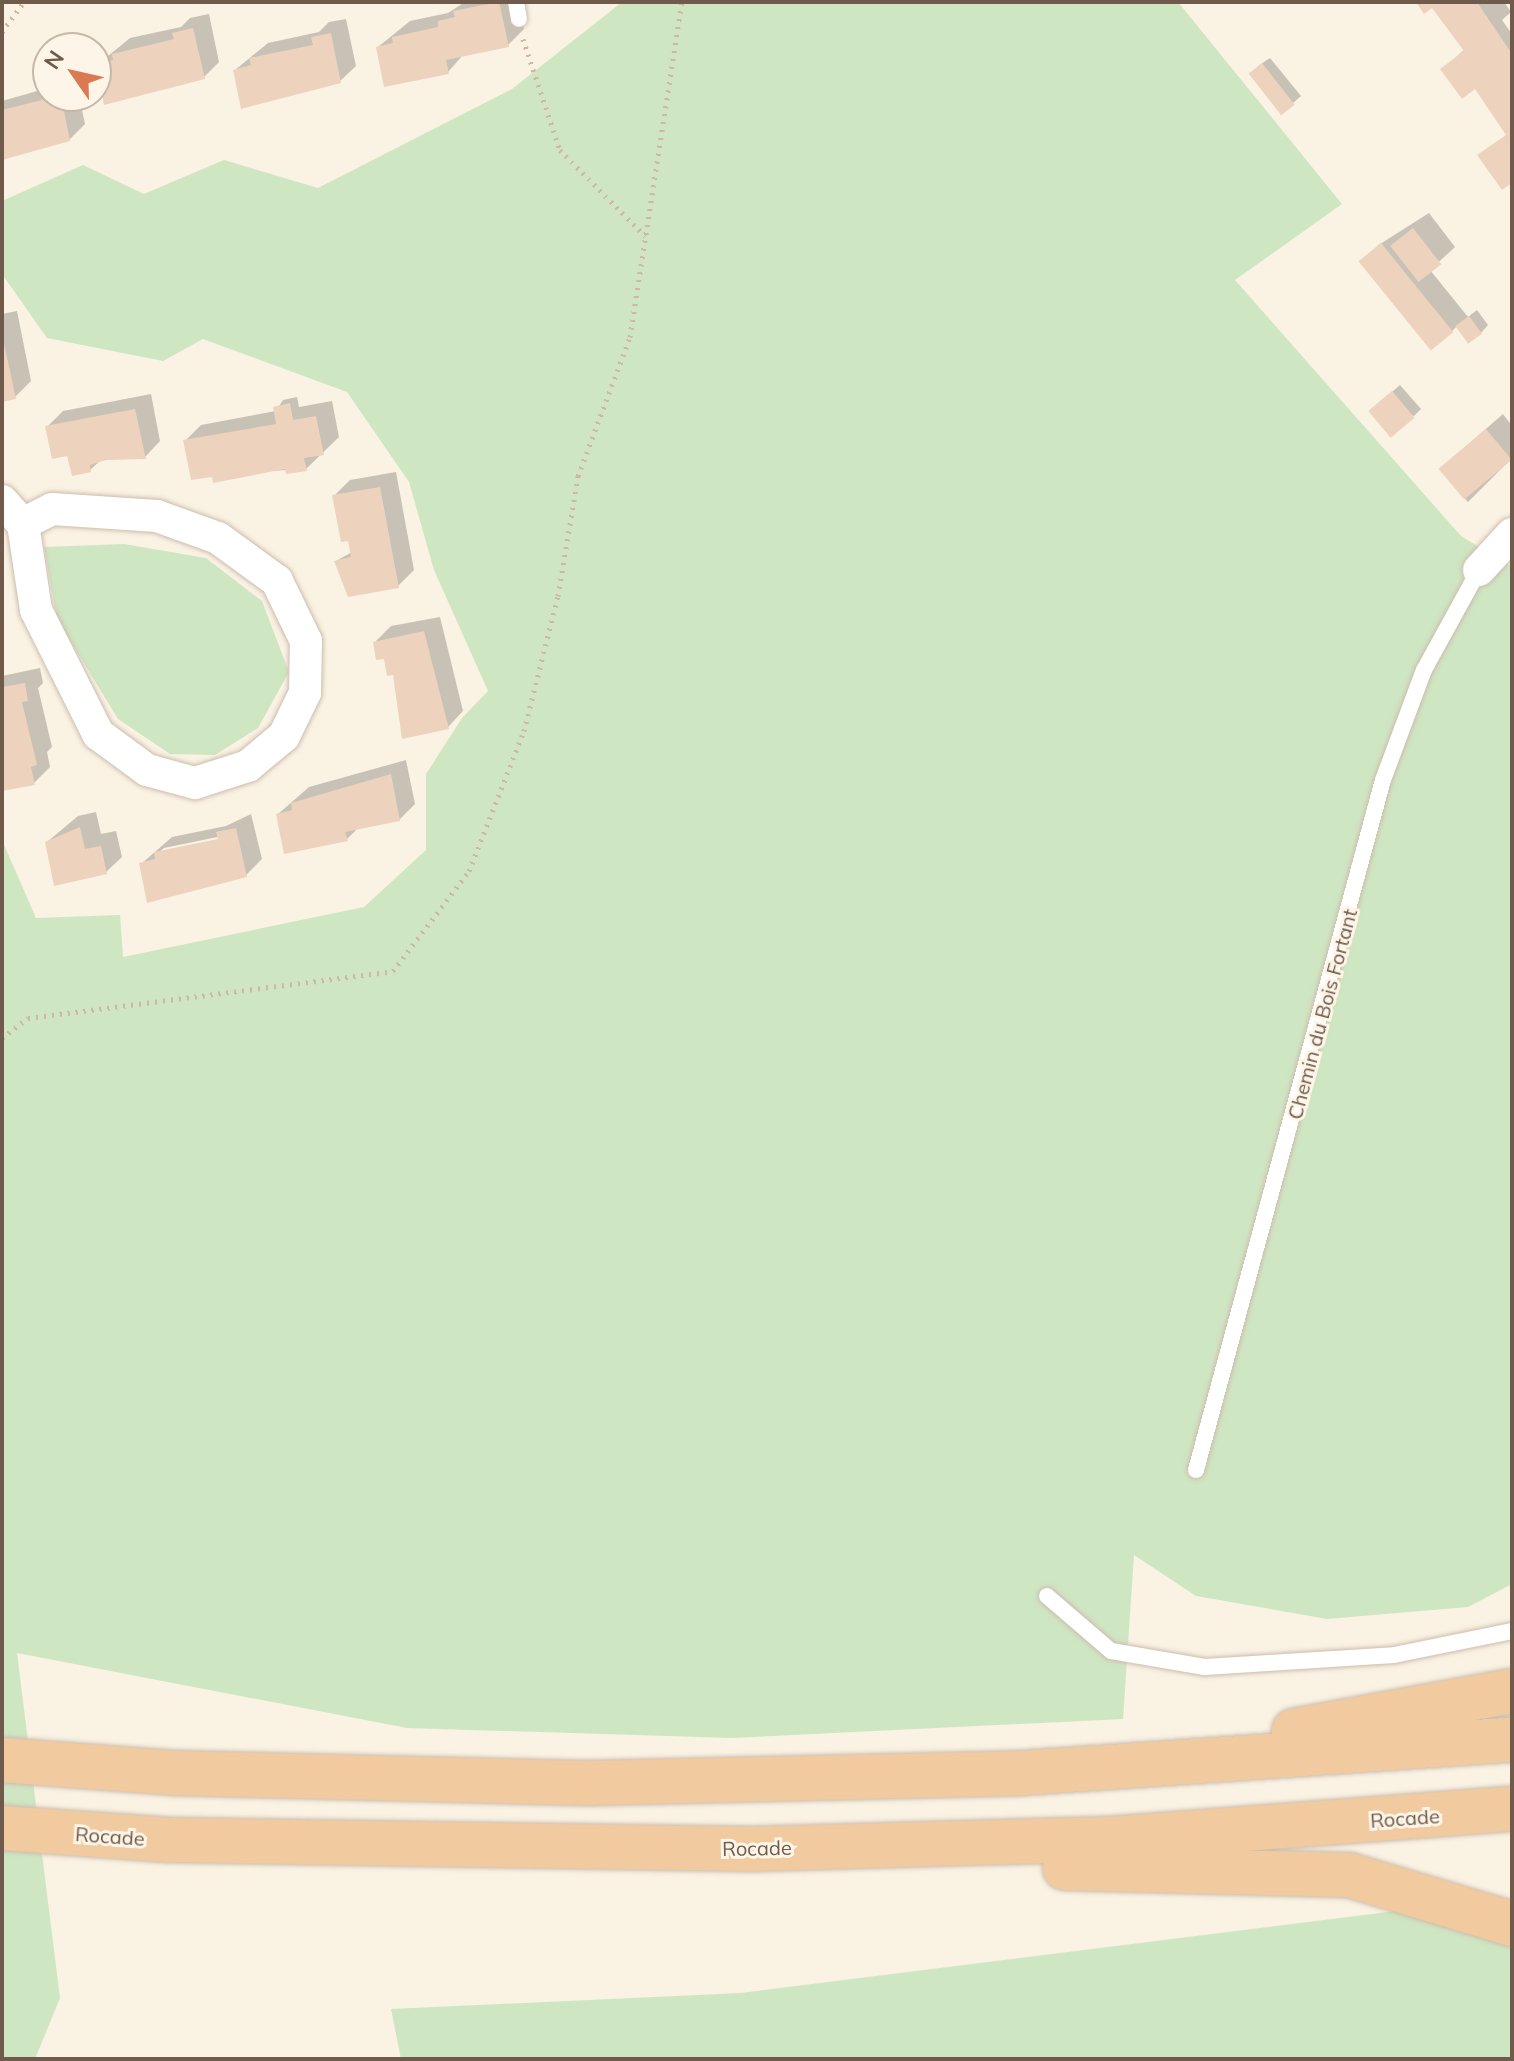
<!DOCTYPE html>
<style>
body{margin:0}
#map{position:relative;width:1514px;height:2061px;overflow:hidden;background:#faf2e3;font-family:Mulish,sans-serif}
div>[style]{position:absolute}
[style*='--x']{left:calc(var(--x)*1px);top:calc(var(--y)*1px);width:calc(var(--w)*1px);rotate:calc(var(--a)*1deg)}
.green>*{inset:0;background:#cfe6c3}
.shadow>*{inset:0;background:#0003}
.building>*{inset:0;background:#edd3bd;transform-origin:0 0}
.path>*{height:5px;margin-top:-2.5px;transform-origin:0;background:repeating-linear-gradient(90deg,#d1b6a0 0 2px,transparent 0 8px)}
.roads{filter:drop-shadow(0 0 2px #ccbdad) drop-shadow(0 0 2px #ccbdad)}
.service>*{height:16px;margin:-8px;padding:0 8px;transform-origin:8px;border-radius:8px;background:#fff}
.minor>*{height:32px;margin:-16px;padding:0 16px;transform-origin:16px;border-radius:16px;background:#fff}
.trunk>*{height:44px;margin:-22px;padding:0 22px;transform-origin:22px;border-radius:22px;background:#f1ca9f}
span{translate:-50% -50%;white-space:nowrap;text-align:center;line-height:1.15;-webkit-text-stroke:6px #fdf6e8;paint-order:stroke}
.street-label{font-size:20px;color:#6f5a4b}
.frame{position:absolute;inset:0;border:4px solid #6f5a4b;pointer-events:none}
.north{position:absolute;left:32px;top:32px;width:80px;height:80px;box-sizing:border-box;background:#fdf6e8;border:2px solid #c4b8a9;border-radius:50%;rotate:304deg;font-size:22px;font-weight:700;line-height:32px;text-align:center;color:#6f5a4b}
.north::after{content:'';display:block;margin:auto;width:28px;height:36px;background:#da7952;clip-path:polygon(50% 0,100% 100%,50% 72%,0 100%)}
</style>
<div id="map">
<div class="green">
<i style="clip-path:polygon(622px 2px,1178px 2px,1342px 204px,1235px 280px,1461px 536px,1512px 567px,1512px 1584px,1468px 1607px,1327px 1619px,1196px 1596px,1134px 1555px,1123px 1719px,731px 1738px,407px 1728px,17px 1653px,60px 1998px,35px 2059px,2px 2059px,2px 840px,36px 918px,120px 915px,123px 957px,364px 907px,426px 850px,426px 774px,462px 718px,488px 691px,434px 570px,409px 482px,347px 392px,203px 339px,163px 361px,47px 338px,2px 274px,2px 201px,83px 165px,144px 194px,224px 160px,318px 188px,512px 89px)"></i>
<i style="clip-path:polygon(124px 544px,206px 558px,262px 601px,289px 672px,258px 728px,215px 755px,170px 754px,118px 719px,57px 619px,44px 547px)"></i>
<i style="clip-path:polygon(1412px 1909px,1512px 1938px,1512px 2059px,401px 2059px,391px 2009px,741px 1993px)"></i>
</div>
<div class="shadow">
<i style="clip-path:polygon(465px 2px,518px 2px,524px 29px,508px 45px,463px 55px,448px 72px,378px 47px,410px 21px,448px 13px)"></i>
<i style="clip-path:polygon(1418px 2px,1504px 2px,1511px 12px,1502px 20px,1512px 34px,1512px 180px,1480px 155px,1508px 134px,1476px 87px,1443px 69px,1465px 49px,1433px 5px)"></i>
<i style="clip-path:polygon(209px 14px,219px 62px,204px 77px,97px 65px,130px 38px,181px 27px,190px 18px)"></i>
<i style="clip-path:polygon(346px 19px,356px 66px,340px 81px,235px 70px,268px 43px,319px 32px,329px 22px)"></i>
<i style="clip-path:polygon(1270px 58px,1301px 96px,1283px 112px,1258px 66px)"></i>
<i style="clip-path:polygon(48px 88px,48px 96px,79px 96px,85px 124px,69px 140px,2px 157px,2px 101px)"></i>
<i style="clip-path:polygon(1429px 213px,1455px 247px,1430px 270px,1468px 317px,1477px 310px,1488px 325px,1481px 333px,1457px 326px,1451px 332px,1377px 246px)"></i>
<i style="clip-path:polygon(17px 311px,31px 381px,15px 397px,2px 400px,2px 314px)"></i>
<i style="clip-path:polygon(1400px 385px,1421px 409px,1414px 416px,1378px 404px)"></i>
<i style="clip-path:polygon(151px 394px,160px 441px,145px 457px,101px 460px,90px 470px,47px 427px,63px 411px)"></i>
<i style="clip-path:polygon(297px 397px,299px 407px,332px 401px,339px 437px,306px 469px,214px 474px,185px 441px,201px 425px,276px 411px,283px 400px)"></i>
<i style="clip-path:polygon(1503px 414px,1512px 426px,1512px 458px,1468px 502px,1440px 469px)"></i>
<i style="clip-path:polygon(396px 472px,414px 570px,398px 586px,340px 576px,336px 561px,352px 552px,334px 496px,350px 480px)"></i>
<i style="clip-path:polygon(440px 617px,463px 711px,448px 727px,395px 673px,375px 642px,391px 626px)"></i>
<i style="clip-path:polygon(40px 668px,43px 683px,38px 688px,52px 747px,47px 752px,50px 767px,34px 783px,2px 789px,2px 676px)"></i>
<i style="clip-path:polygon(406px 760px,415px 804px,399px 820px,358px 828px,347px 839px,278px 814px,309px 787px)"></i>
<i style="clip-path:polygon(96px 812px,101px 834px,116px 831px,122px 857px,106px 872px,47px 842px,78px 816px)"></i>
<i style="clip-path:polygon(evenodd,251px 814px,262px 859px,246px 875px,141px 864px,172px 837px,226px 826px,251px 814px,227px 835px,228px 839px,158px 853px,164px 848px,227px 835px)"></i>
</div>
<div class="building">
<i style="clip-path:polygon(499px 2px,509px 47px,446px 60px,449px 74px,384px 87px,376px 47px,393px 43px,392px 37px,438px 27px,438px 21px,455px 17px,453px 11px)"></i>
<i style="clip-path:polygon(1416px 2px,1477px 2px,1512px 54px,1512px 183px,1502px 190px,1477px 155px,1506px 135px,1475px 89px,1462px 99px,1440px 69px,1464px 51px,1432px 8px,1424px 14px)"></i>
<i style="clip-path:polygon(193px 28px,205px 79px,104px 105px,96px 64px,113px 60px,112px 54px,174px 39px,172px 33px)"></i>
<i style="clip-path:polygon(331px 33px,341px 83px,241px 109px,233px 70px,251px 65px,249px 58px,313px 45px,311px 37px)"></i>
<i style="left:1262px;top:63px;width:53px;height:17px;rotate:52deg"></i>
<i style="clip-path:polygon(48px 92px,61px 96px,70px 141px,2px 160px,2px 110px,42px 100px,41px 94px)"></i>
<i style="left:1413px;top:228px;width:46px;height:29px;rotate:52deg"></i>
<i style="left:1381px;top:243px;width:115px;height:29px;rotate:51deg"></i>
<i style="left:1469px;top:316px;width:22px;height:17px;rotate:54deg"></i>
<i style="clip-path:polygon(2px 334px,16px 399px,2px 402px)"></i>
<i style="left:1392px;top:391px;width:35px;height:31px;rotate:50deg"></i>
<i style="clip-path:polygon(290px 403px,293px 420px,316px 416px,324px 455px,304px 458px,307px 471px,286px 474px,285px 469px,213px 483px,212px 477px,191px 480px,183px 440px,276px 424px,273px 407px)"></i>
<i style="clip-path:polygon(135px 409px,146px 459px,106px 460px,90px 465px,91px 472px,72px 476px,67px 456px,52px 459px,45px 426px)"></i>
<i style="left:1486px;top:429px;width:40px;height:62px;rotate:50deg"></i>
<i style="clip-path:polygon(380px 487px,399px 588px,348px 597px,334px 561px,351px 557px,348px 541px,341px 542px,332px 495px)"></i>
<i style="clip-path:polygon(424px 631px,449px 729px,402px 739px,393px 675px,387px 676px,384px 659px,376px 660px,373px 642px)"></i>
<i style="clip-path:polygon(25px 683px,28px 701px,22px 702px,37px 765px,31px 767px,35px 785px,2px 791px,2px 687px)"></i>
<i style="clip-path:polygon(391px 774px,400px 821px,345px 832px,348px 841px,284px 854px,276px 814px,292px 810px,291px 803px)"></i>
<i style="clip-path:polygon(80px 827px,85px 849px,101px 846px,107px 874px,54px 886px,45px 842px)"></i>
<i style="clip-path:polygon(236px 828px,247px 877px,147px 903px,139px 863px,155px 859px,154px 852px,218px 839px,216px 832px)"></i>
</div>
<div class="path">
<i style="--x:2;--y:32;--w:37;--a:-54"></i>
<i style="--x:523;--y:39;--w:117;--a:71.6"></i>
<i style="--x:560;--y:150;--w:121;--a:45.3"></i>
<i style="--x:2;--y:1038;--w:33;--a:-38"></i>
<i style="--x:28;--y:1018;--w:368;--a:-7.3"></i>
<i style="--x:393;--y:971;--w:126;--a:-52.8"></i>
<i style="--x:469;--y:871;--w:150;--a:-68.6"></i>
<i style="--x:524;--y:731;--w:139;--a:-75.9"></i>
<i style="--x:558;--y:596;--w:122;--a:-80.5"></i>
<i style="--x:578;--y:476;--w:148;--a:-69.5"></i>
<i style="--x:630;--y:337;--w:339;--a:-81.2"></i>
</div>
<div class="roads">
<div class="service">
<i style="--x:516;--y:2;--w:17;--a:80"></i>
<i style="--x:1196;--y:1470;--w:715;--a:-74.84"></i>
<i style="--x:1383;--y:780;--w:117;--a:-69.6"></i>
<i style="--x:1424;--y:670;--w:114;--a:-61.2"></i>
<i style="--x:1047;--y:1596;--w:84;--a:40.7"></i>
<i style="--x:1111;--y:1651;--w:95;--a:9.7"></i>
<i style="--x:1205;--y:1667;--w:189;--a:-3.6"></i>
<i style="--x:1394;--y:1655;--w:120;--a:-11.5"></i>
</div>
<div class="minor">
<i style="--x:2;--y:501;--w:31;--a:48"></i>
<i style="--x:23;--y:524;--w:87;--a:81.4"></i>
<i style="--x:36;--y:610;--w:139;--a:63.4"></i>
<i style="--x:98;--y:734;--w:61;--a:36.3"></i>
<i style="--x:147;--y:770;--w:50;--a:15.2"></i>
<i style="--x:195;--y:783;--w:56;--a:-17.8"></i>
<i style="--x:248;--y:766;--w:47;--a:-39.8"></i>
<i style="--x:284;--y:736;--w:48;--a:-64"></i>
<i style="--x:305;--y:693;--w:52;--a:-88.9"></i>
<i style="--x:306;--y:641;--w:67;--a:-115.8"></i>
<i style="--x:277;--y:581;--w:73;--a:-143.9"></i>
<i style="--x:218;--y:538;--w:65;--a:-160.2"></i>
<i style="--x:157;--y:516;--w:105;--a:-176.2"></i>
<i style="--x:52;--y:509;--w:33;--a:153"></i>
<i style="--x:1479;--y:570;--w:49;--a:-47.5"></i>
</div>
<div class="trunk">
<i style="--x:1294;--y:1731;--w:222;--a:-10.4"></i>
<i style="--x:2;--y:1760;--w:171;--a:4.3"></i>
<i style="--x:173;--y:1773;--w:419;--a:1.4"></i>
<i style="--x:592;--y:1783;--w:430;--a:-1.3"></i>
<i style="--x:1022;--y:1773;--w:491;--a:-3.9"></i>
<i style="--x:2;--y:1828;--w:168;--a:4.1"></i>
<i style="--x:170;--y:1840;--w:582;--a:0.89"></i>
<i style="--x:752;--y:1849;--w:358;--a:-1.6"></i>
<i style="--x:1110;--y:1839;--w:403;--a:-4.3"></i>
<i style="--x:1065;--y:1868;--w:284;--a:1.4"></i>
<i style="--x:1349;--y:1875;--w:170;--a:16.7"></i>
</div>
</div>
<div class="street-label">
<span style="left:1322px;top:1014px;rotate:-75deg">Chemin du Bois Fortant</span>
<span style="left:1405px;top:1818px;rotate:-4deg">Rocade</span>
<span style="left:110px;top:1836px;rotate:4deg">Rocade</span>
<span style="left:757px;top:1848px;rotate:-1deg">Rocade</span>
</div>
<div class="frame"></div>
<div class="north">N</div>
</div>
